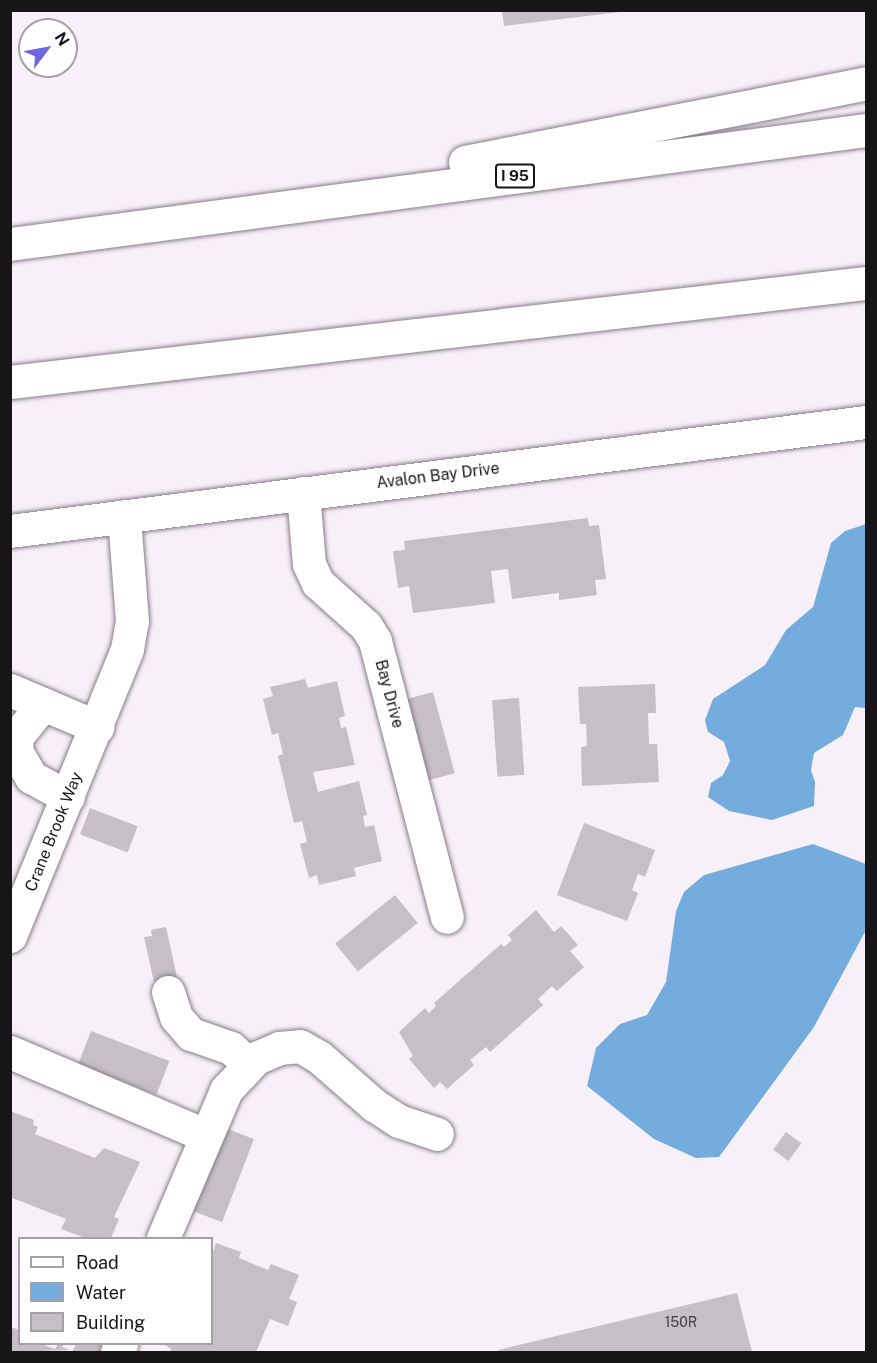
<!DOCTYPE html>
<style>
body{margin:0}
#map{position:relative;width:877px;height:1363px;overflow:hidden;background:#f8f0f9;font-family:"Public Sans",sans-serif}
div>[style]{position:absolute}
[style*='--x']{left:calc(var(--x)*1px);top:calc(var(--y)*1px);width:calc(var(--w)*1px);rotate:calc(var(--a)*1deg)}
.water>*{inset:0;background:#74addd}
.building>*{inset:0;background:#c7bfc7;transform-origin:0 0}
.roads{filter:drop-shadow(0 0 2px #857d86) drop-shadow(0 0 2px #857d86)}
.minor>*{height:33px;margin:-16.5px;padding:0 16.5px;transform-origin:16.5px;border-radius:16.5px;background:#fff}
.highway>*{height:33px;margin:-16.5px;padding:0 16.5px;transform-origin:16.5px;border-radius:16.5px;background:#fff}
span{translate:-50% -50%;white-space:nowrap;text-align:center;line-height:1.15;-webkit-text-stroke:5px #fff;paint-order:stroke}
.number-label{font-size:14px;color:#444044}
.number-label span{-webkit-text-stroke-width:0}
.shield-label span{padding:2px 4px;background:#fff;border:2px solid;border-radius:4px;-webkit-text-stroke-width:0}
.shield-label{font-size:15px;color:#181518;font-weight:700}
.street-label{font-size:16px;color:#181518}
.frame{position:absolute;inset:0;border:12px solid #181518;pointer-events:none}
.legend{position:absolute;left:18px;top:1237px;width:195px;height:108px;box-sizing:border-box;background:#fff;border:2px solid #a3a1a3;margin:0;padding:8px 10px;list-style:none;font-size:18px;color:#181518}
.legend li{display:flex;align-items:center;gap:12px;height:30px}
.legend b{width:30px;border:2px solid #a3a1a3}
.north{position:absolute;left:18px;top:18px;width:60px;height:60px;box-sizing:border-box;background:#fff;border:2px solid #a3a1a3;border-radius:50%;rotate:58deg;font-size:16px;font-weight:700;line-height:24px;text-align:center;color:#181518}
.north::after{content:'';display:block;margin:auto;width:21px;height:27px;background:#7166e1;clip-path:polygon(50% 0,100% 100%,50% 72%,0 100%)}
</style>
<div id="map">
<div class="water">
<i style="clip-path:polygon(866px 524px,866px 708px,855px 707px,843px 735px,814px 753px,811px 770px,815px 782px,814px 806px,772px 820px,729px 811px,708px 797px,711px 783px,723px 775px,730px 761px,724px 742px,708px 732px,705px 720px,713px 699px,765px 665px,786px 630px,813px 607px,831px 543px,845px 531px)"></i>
<i style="clip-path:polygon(813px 844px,866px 864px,866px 930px,814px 1027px,719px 1157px,696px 1158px,654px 1139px,587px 1086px,596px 1048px,620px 1024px,647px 1015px,666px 982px,676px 911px,684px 892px,704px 875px)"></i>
</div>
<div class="building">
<i style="clip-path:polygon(502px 10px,620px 10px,620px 12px,504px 26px)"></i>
<i style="clip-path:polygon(588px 518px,589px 526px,599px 525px,606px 579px,595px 580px,597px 595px,559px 600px,559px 593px,512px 599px,508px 569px,491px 571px,495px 603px,413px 613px,409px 586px,398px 588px,393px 551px,405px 550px,404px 541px)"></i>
<i style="clip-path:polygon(305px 679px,308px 688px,337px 681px,345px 716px,339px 718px,341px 728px,346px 727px,355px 765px,313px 772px,318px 792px,359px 781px,367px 815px,363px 816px,365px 827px,374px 825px,382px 861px,354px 868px,356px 876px,319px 885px,317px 875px,309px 878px,300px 844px,307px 842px,302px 821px,294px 823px,278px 756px,283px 754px,278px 733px,272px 735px,263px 699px,273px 696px,270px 687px)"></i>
<i style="clip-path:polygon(655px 684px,656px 713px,648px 713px,649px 744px,657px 744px,659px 782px,582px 786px,581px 747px,587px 746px,586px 724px,580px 724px,578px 687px)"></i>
<i style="left:433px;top:692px;width:84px;height:28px;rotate:75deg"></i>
<i style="left:519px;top:698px;width:77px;height:27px;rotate:86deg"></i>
<i style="left:90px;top:808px;width:51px;height:28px;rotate:21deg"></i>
<i style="clip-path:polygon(584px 823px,655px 850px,645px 877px,638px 874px,632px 890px,638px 893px,627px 921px,557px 895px)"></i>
<i style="left:395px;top:895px;width:36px;height:77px;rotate:51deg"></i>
<i style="clip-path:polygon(536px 910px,554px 932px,561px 926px,578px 945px,570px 951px,584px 967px,557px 991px,552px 986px,538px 999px,543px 1005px,490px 1052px,486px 1047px,470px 1060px,474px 1065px,447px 1089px,440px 1082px,434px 1088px,409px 1059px,413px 1056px,399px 1032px,425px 1008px,429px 1013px,436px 1006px,434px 1003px,501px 944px,504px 947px,512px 940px,508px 935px)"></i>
<i style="clip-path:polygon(166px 927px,177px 977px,154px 982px,144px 937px,152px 936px,151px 930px)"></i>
<i style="left:91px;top:1031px;width:84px;height:36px;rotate:21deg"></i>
<i style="clip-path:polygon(10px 1111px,34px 1120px,33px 1125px,38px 1127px,35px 1134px,95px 1158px,104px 1148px,140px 1162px,114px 1217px,119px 1219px,111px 1238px,85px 1238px,61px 1229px,66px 1219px,10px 1197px)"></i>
<i style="left:225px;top:1128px;width:31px;height:89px;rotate:21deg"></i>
<i style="left:786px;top:1132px;width:19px;height:22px;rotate:36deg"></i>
<i style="clip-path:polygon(216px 1243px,241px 1252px,239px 1258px,268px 1270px,271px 1264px,299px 1275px,289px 1299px,297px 1302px,288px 1326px,270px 1319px,256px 1352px,170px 1352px,171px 1349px,164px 1344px,212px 1344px,212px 1255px)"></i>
<i style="clip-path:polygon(737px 1293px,752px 1352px,499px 1352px,498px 1350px)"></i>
<i style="clip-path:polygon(10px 1327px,20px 1330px,20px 1344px,41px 1344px,55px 1349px,58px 1344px,64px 1344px,62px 1347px,70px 1350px,10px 1352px)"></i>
<i style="clip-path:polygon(76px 1344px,105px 1344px,102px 1352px,72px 1352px)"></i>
</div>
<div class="roads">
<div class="minor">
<i style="--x:303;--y:493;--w:71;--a:85.2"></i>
<i style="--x:309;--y:564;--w:21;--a:65"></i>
<i style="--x:318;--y:583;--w:64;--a:41.9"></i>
<i style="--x:366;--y:626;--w:17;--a:59"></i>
<i style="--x:375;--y:641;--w:285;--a:75.4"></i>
<i style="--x:10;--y:531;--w:863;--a:-7.26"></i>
<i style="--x:10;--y:690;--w:95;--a:23"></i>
<i style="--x:43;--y:704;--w:41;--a:129.1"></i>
<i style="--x:17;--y:736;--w:15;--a:94"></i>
<i style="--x:16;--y:751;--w:30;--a:60"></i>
<i style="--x:31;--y:777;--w:42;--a:28.4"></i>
<i style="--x:10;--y:936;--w:310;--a:-67.8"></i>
<i style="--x:127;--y:649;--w:28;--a:-80"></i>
<i style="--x:132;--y:621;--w:105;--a:-94.4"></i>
<i style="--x:168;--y:992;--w:26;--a:72"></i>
<i style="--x:176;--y:1017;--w:23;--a:49"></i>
<i style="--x:191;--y:1034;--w:42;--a:19.3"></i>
<i style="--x:231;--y:1048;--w:23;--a:43"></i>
<i style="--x:10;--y:1052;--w:212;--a:23.1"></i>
<i style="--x:163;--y:1238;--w:161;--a:-66.9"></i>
<i style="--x:226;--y:1090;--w:44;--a:-46.8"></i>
<i style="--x:256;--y:1058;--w:25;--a:-23"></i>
<i style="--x:279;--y:1048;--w:21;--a:-5"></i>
<i style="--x:300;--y:1046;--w:22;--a:30"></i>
<i style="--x:319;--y:1057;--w:73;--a:41.1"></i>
<i style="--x:374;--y:1105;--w:30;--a:33"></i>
<i style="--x:399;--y:1121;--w:40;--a:18.9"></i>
<i style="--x:117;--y:1352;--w:9;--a:-63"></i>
</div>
<div class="highway">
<i style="--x:465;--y:162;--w:409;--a:-11.1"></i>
<i style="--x:10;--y:244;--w:864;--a:-7.59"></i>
<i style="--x:10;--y:382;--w:862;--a:-6.6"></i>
</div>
</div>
<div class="number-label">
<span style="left:681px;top:1322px">150R</span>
</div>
<div class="shield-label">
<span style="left:515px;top:176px">I 95</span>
</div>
<div class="street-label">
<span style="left:438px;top:476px;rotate:-7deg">Avalon Bay Drive</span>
<span style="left:389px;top:694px;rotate:75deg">Bay Drive</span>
<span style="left:54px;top:832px;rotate:-68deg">Crane Brook Way</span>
</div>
<div class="frame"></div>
<ul class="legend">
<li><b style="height:8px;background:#fff"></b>Road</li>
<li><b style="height:16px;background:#74addd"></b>Water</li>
<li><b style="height:16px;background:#c7bfc7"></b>Building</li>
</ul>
<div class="north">N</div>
</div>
